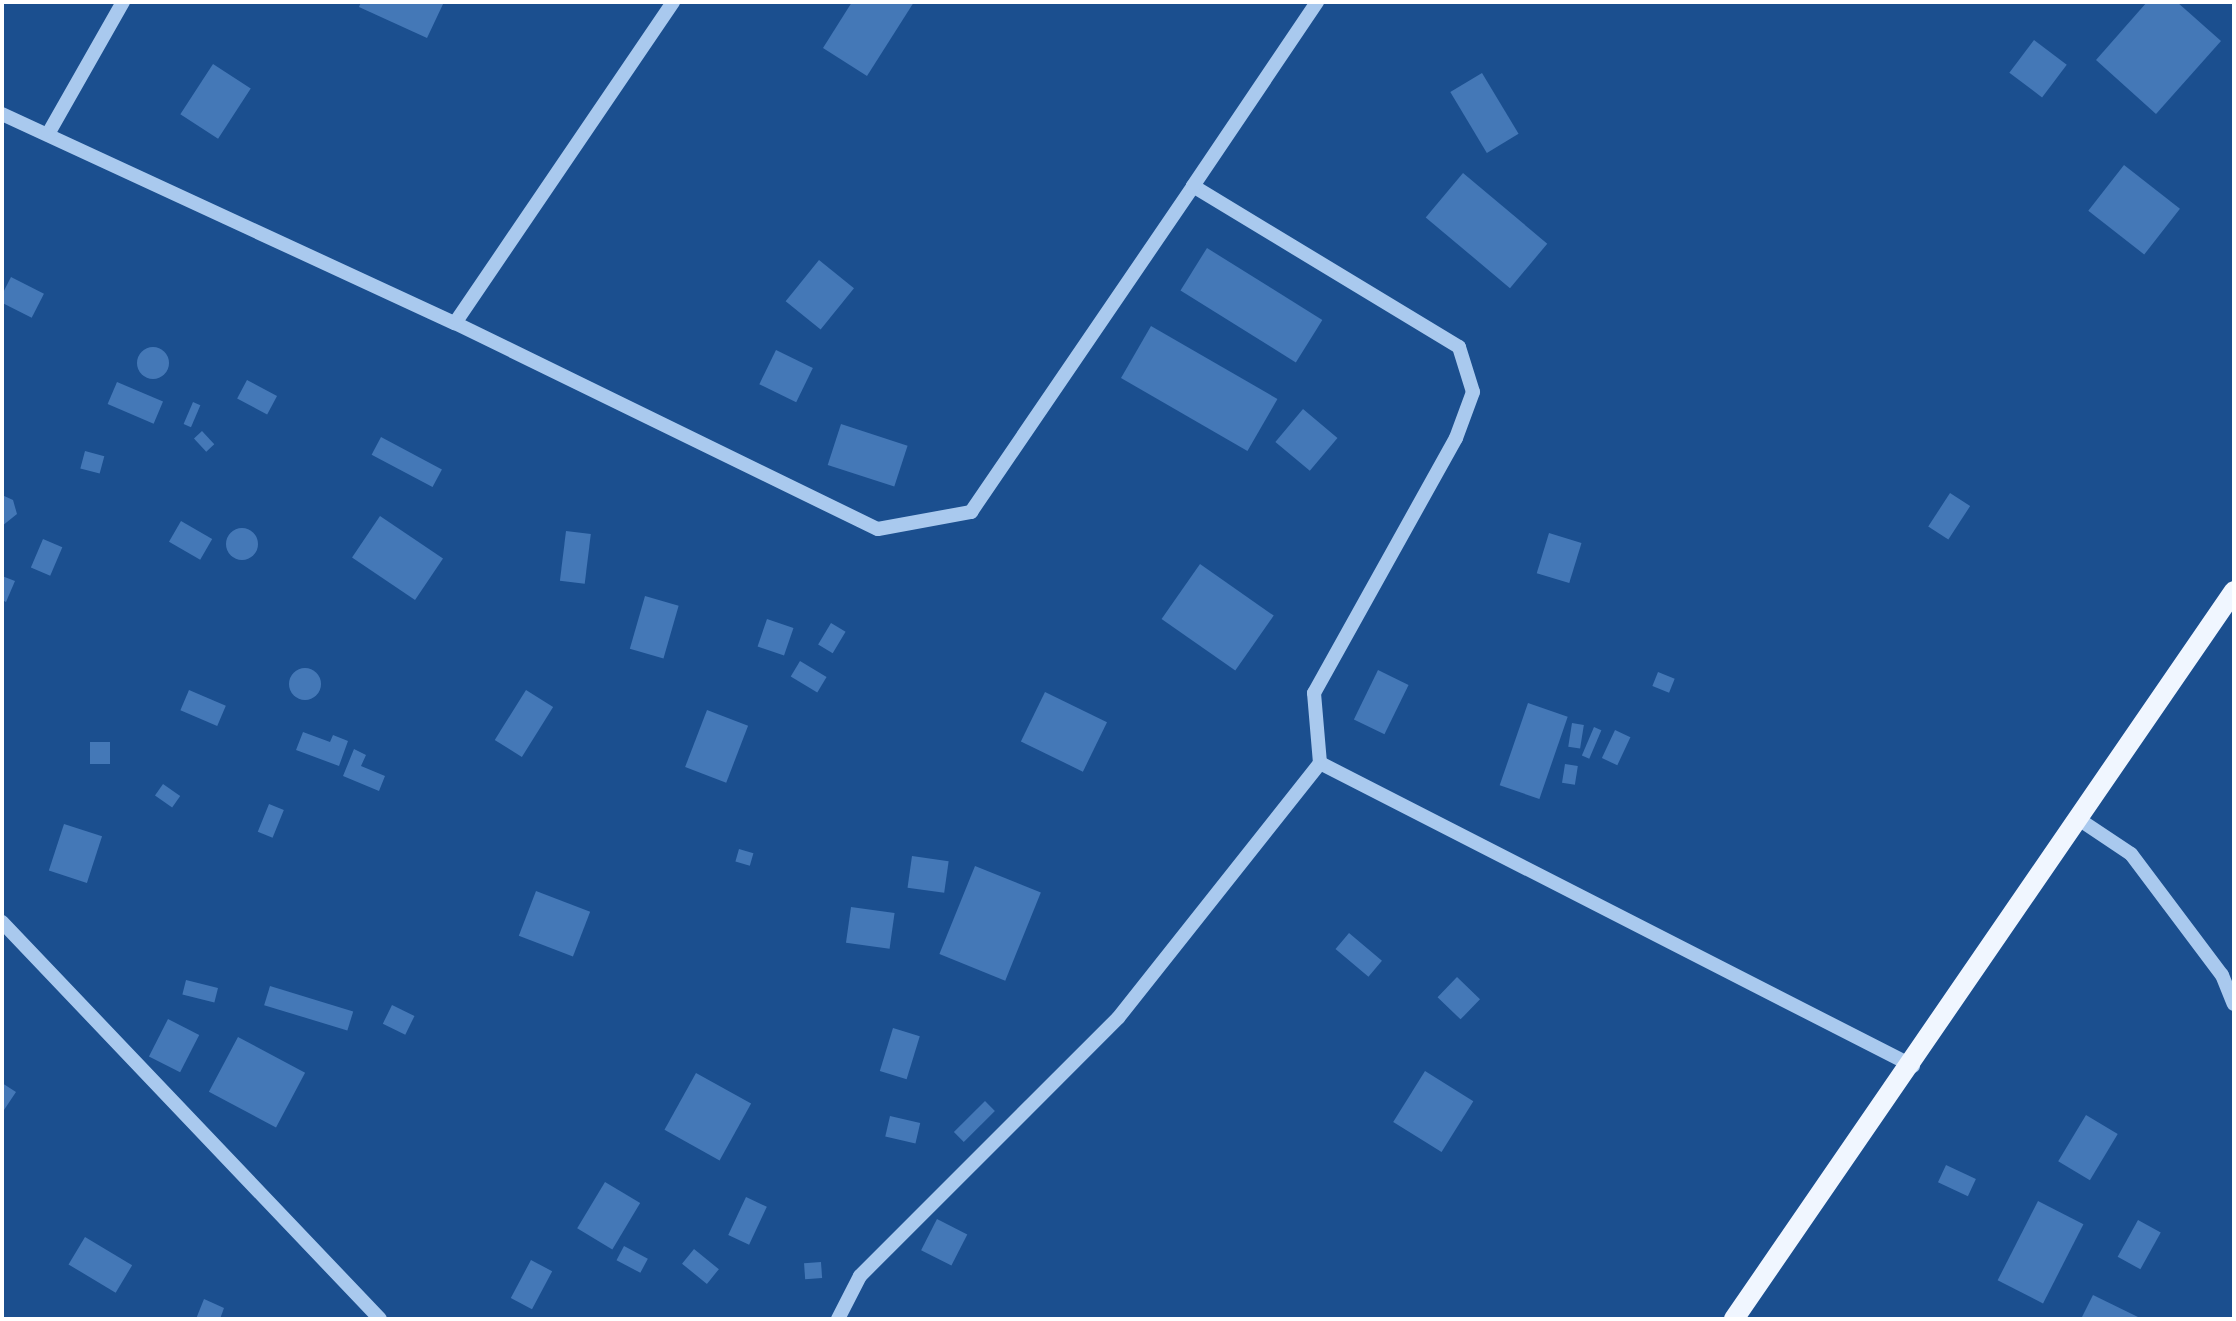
<!DOCTYPE html>
<style>
body{margin:0}
#map{position:relative;width:2236px;height:1321px;overflow:hidden;background:#1b4f8f;font-family:Roboto,sans-serif}
div>[style]{position:absolute}
[style*='--x']{left:calc(var(--x)*1px);top:calc(var(--y)*1px);width:calc(var(--w)*1px);rotate:calc(var(--a)*1deg)}
.building>*{inset:0;background:#4478b7;transform-origin:0 0}
.round{border-radius:50%}
.minor>*{height:14px;margin:-7px;padding:0 7px;transform-origin:7px;border-radius:7px;background:#a9c9ee}
.major>*{height:20px;margin:-10px;padding:0 10px;transform-origin:10px;border-radius:10px;background:#f0f6ff}
span{translate:-50% -50%;white-space:nowrap;text-align:center;line-height:1.15;-webkit-text-stroke:6px #1b4f8f;paint-order:stroke}
.frame{position:absolute;inset:0;border:4px solid #fff;pointer-events:none}
</style>
<div id="map">
<div class="building">
<i style="clip-path:polygon(361px 2px,444px 2px,427px 38px,359px 7px)"></i>
<i style="clip-path:polygon(852px 2px,914px 2px,867px 76px,823px 48px)"></i>
<i style="clip-path:polygon(2147px 2px,2177px 2px,2221px 41px,2156px 114px,2096px 60px)"></i>
<i style="left:2034px;top:40px;width:41px;height:41px;rotate:37deg"></i>
<i style="left:213px;top:64px;width:45px;height:60px;rotate:33deg"></i>
<i style="left:1482px;top:73px;width:71px;height:37px;rotate:59deg"></i>
<i style="left:2124px;top:165px;width:71px;height:58px;rotate:38deg"></i>
<i style="left:1463px;top:173px;width:110px;height:58px;rotate:40deg"></i>
<i style="left:1207px;top:248px;width:136px;height:50px;rotate:32deg"></i>
<i style="left:819px;top:260px;width:45px;height:53px;rotate:39deg"></i>
<i style="left:11px;top:277px;width:37px;height:27px;rotate:27deg"></i>
<i style="left:1151px;top:326px;width:146px;height:60px;rotate:30deg"></i>
<i class="round" style="left:137px;top:347px;width:32px;height:32px"></i>
<i style="left:776px;top:350px;width:41px;height:38px;rotate:26deg"></i>
<i style="left:247px;top:380px;width:34px;height:21px;rotate:28deg"></i>
<i style="left:117px;top:382px;width:50px;height:24px;rotate:23deg"></i>
<i style="left:193px;top:402px;width:8px;height:24px;rotate:23deg"></i>
<i style="left:1303px;top:409px;width:45px;height:43px;rotate:40deg"></i>
<i style="left:841px;top:424px;width:70px;height:43px;rotate:18deg"></i>
<i style="left:202px;top:431px;width:18px;height:11px;rotate:47deg"></i>
<i style="left:381px;top:437px;width:69px;height:20px;rotate:28deg"></i>
<i style="left:85px;top:451px;width:20px;height:18px;rotate:15deg"></i>
<i style="left:1950px;top:493px;width:24px;height:40px;rotate:33deg"></i>
<i style="clip-path:polygon(2px 495px,13px 500px,17px 514px,2px 526px)"></i>
<i style="left:380px;top:516px;width:76px;height:50px;rotate:34deg"></i>
<i style="left:181px;top:521px;width:36px;height:24px;rotate:30deg"></i>
<i class="round" style="left:226px;top:528px;width:32px;height:32px"></i>
<i style="left:566px;top:531px;width:25px;height:50px;rotate:7deg"></i>
<i style="left:1549px;top:533px;width:34px;height:42px;rotate:17deg"></i>
<i style="left:43px;top:539px;width:21px;height:31px;rotate:23deg"></i>
<i style="left:1200px;top:564px;width:90px;height:67px;rotate:35deg"></i>
<i style="clip-path:polygon(2px 576px,15px 581px,6px 602px,2px 600px)"></i>
<i style="left:645px;top:596px;width:35px;height:55px;rotate:16deg"></i>
<i style="left:767px;top:619px;width:28px;height:29px;rotate:19deg"></i>
<i style="left:831px;top:623px;width:17px;height:25px;rotate:31deg"></i>
<i style="left:800px;top:661px;width:31px;height:18px;rotate:31deg"></i>
<i class="round" style="left:289px;top:668px;width:32px;height:32px"></i>
<i style="left:1378px;top:670px;width:34px;height:55px;rotate:26deg"></i>
<i style="left:1658px;top:672px;width:18px;height:15px;rotate:22deg"></i>
<i style="left:189px;top:690px;width:40px;height:22px;rotate:23deg"></i>
<i style="left:526px;top:690px;width:32px;height:59px;rotate:32deg"></i>
<i style="left:1045px;top:692px;width:69px;height:55px;rotate:26deg"></i>
<i style="left:1528px;top:703px;width:42px;height:87px;rotate:19deg"></i>
<i style="left:707px;top:710px;width:44px;height:61px;rotate:21deg"></i>
<i style="left:1572px;top:723px;width:12px;height:24px;rotate:9deg"></i>
<i style="left:1594px;top:727px;width:8px;height:31px;rotate:23deg"></i>
<i style="left:1615px;top:730px;width:17px;height:31px;rotate:25deg"></i>
<i style="clip-path:polygon(303px 732px,330px 742px,333px 735px,348px 741px,339px 766px,296px 750px)"></i>
<i style="left:90px;top:742px;width:20px;height:22px"></i>
<i style="clip-path:polygon(354px 749px,366px 755px,361px 766px,385px 776px,379px 791px,343px 776px)"></i>
<i style="left:1565px;top:764px;width:13px;height:19px;rotate:9deg"></i>
<i style="left:163px;top:784px;width:21px;height:14px;rotate:35deg"></i>
<i style="left:269px;top:804px;width:16px;height:30px;rotate:22deg"></i>
<i style="left:64px;top:824px;width:40px;height:49px;rotate:18deg"></i>
<i style="left:739px;top:849px;width:15px;height:13px;rotate:16deg"></i>
<i style="left:912px;top:856px;width:37px;height:32px;rotate:8deg"></i>
<i style="left:975px;top:866px;width:71px;height:95px;rotate:22deg"></i>
<i style="left:536px;top:891px;width:58px;height:48px;rotate:21deg"></i>
<i style="left:851px;top:907px;width:44px;height:36px;rotate:8deg"></i>
<i style="left:1349px;top:933px;width:43px;height:21px;rotate:40deg"></i>
<i style="left:1457px;top:977px;width:32px;height:28px;rotate:44deg"></i>
<i style="left:186px;top:980px;width:33px;height:15px;rotate:14deg"></i>
<i style="left:270px;top:986px;width:87px;height:20px;rotate:17deg"></i>
<i style="left:392px;top:1005px;width:25px;height:21px;rotate:26deg"></i>
<i style="left:168px;top:1019px;width:35px;height:42px;rotate:27deg"></i>
<i style="left:893px;top:1028px;width:28px;height:45px;rotate:17deg"></i>
<i style="left:238px;top:1037px;width:76px;height:62px;rotate:28deg"></i>
<i style="left:1425px;top:1071px;width:57px;height:60px;rotate:32deg"></i>
<i style="left:696px;top:1073px;width:63px;height:65px;rotate:29deg"></i>
<i style="clip-path:polygon(2px 1083px,16px 1092px,2px 1113px)"></i>
<i style="left:985px;top:1101px;width:14px;height:44px;rotate:45deg"></i>
<i style="left:2086px;top:1115px;width:37px;height:54px;rotate:31deg"></i>
<i style="left:890px;top:1116px;width:31px;height:21px;rotate:13deg"></i>
<i style="left:1946px;top:1165px;width:33px;height:19px;rotate:25deg"></i>
<i style="left:605px;top:1182px;width:41px;height:54px;rotate:31deg"></i>
<i style="left:746px;top:1197px;width:23px;height:42px;rotate:25deg"></i>
<i style="left:2038px;top:1201px;width:51px;height:89px;rotate:27deg"></i>
<i style="left:937px;top:1219px;width:34px;height:35px;rotate:27deg"></i>
<i style="left:2138px;top:1220px;width:26px;height:42px;rotate:29deg"></i>
<i style="left:85px;top:1237px;width:55px;height:32px;rotate:31deg"></i>
<i style="left:624px;top:1246px;width:27px;height:16px;rotate:28deg"></i>
<i style="left:694px;top:1249px;width:32px;height:19px;rotate:39deg"></i>
<i style="left:531px;top:1260px;width:24px;height:43px;rotate:28deg"></i>
<i style="left:821px;top:1262px;width:16px;height:17px;rotate:86deg"></i>
<i style="clip-path:polygon(2093px 1295px,2138px 1317px,2137px 1319px,2081px 1319px)"></i>
<i style="clip-path:polygon(204px 1299px,224px 1308px,220px 1319px,196px 1319px)"></i>
</div>
<div class="minor">
<i style="--x:2;--y:114;--w:499;--a:24.8"></i>
<i style="--x:455;--y:323;--w:470;--a:26"></i>
<i style="--x:878;--y:529;--w:95;--a:-10.4"></i>
<i style="--x:971;--y:512;--w:394;--a:-55.7"></i>
<i style="--x:1193;--y:186;--w:311;--a:31.2"></i>
<i style="--x:1459;--y:347;--w:47;--a:72.7"></i>
<i style="--x:1473;--y:392;--w:49;--a:110.3"></i>
<i style="--x:1456;--y:438;--w:292;--a:119.1"></i>
<i style="--x:1314;--y:693;--w:70;--a:85.1"></i>
<i style="--x:1320;--y:763;--w:666;--a:27.07"></i>
<i style="--x:48;--y:134;--w:152;--a:-60.4"></i>
<i style="--x:1193;--y:186;--w:222;--a:-56"></i>
<i style="--x:455;--y:323;--w:388;--a:-55.8"></i>
<i style="--x:2077;--y:818;--w:65;--a:33.7"></i>
<i style="--x:2131;--y:854;--w:151;--a:53.1"></i>
<i style="--x:2222;--y:975;--w:31;--a:68"></i>
<i style="--x:2;--y:922;--w:548;--a:46.4"></i>
<i style="--x:838;--y:1319;--w:48;--a:-62.9"></i>
<i style="--x:860;--y:1276;--w:365;--a:-45"></i>
<i style="--x:1118;--y:1018;--w:325;--a:-51.6"></i>
</div>
<div class="major">
<i style="--x:1734;--y:1319;--w:883;--a:-55.52"></i>
</div>
<div class="frame"></div>
</div>
